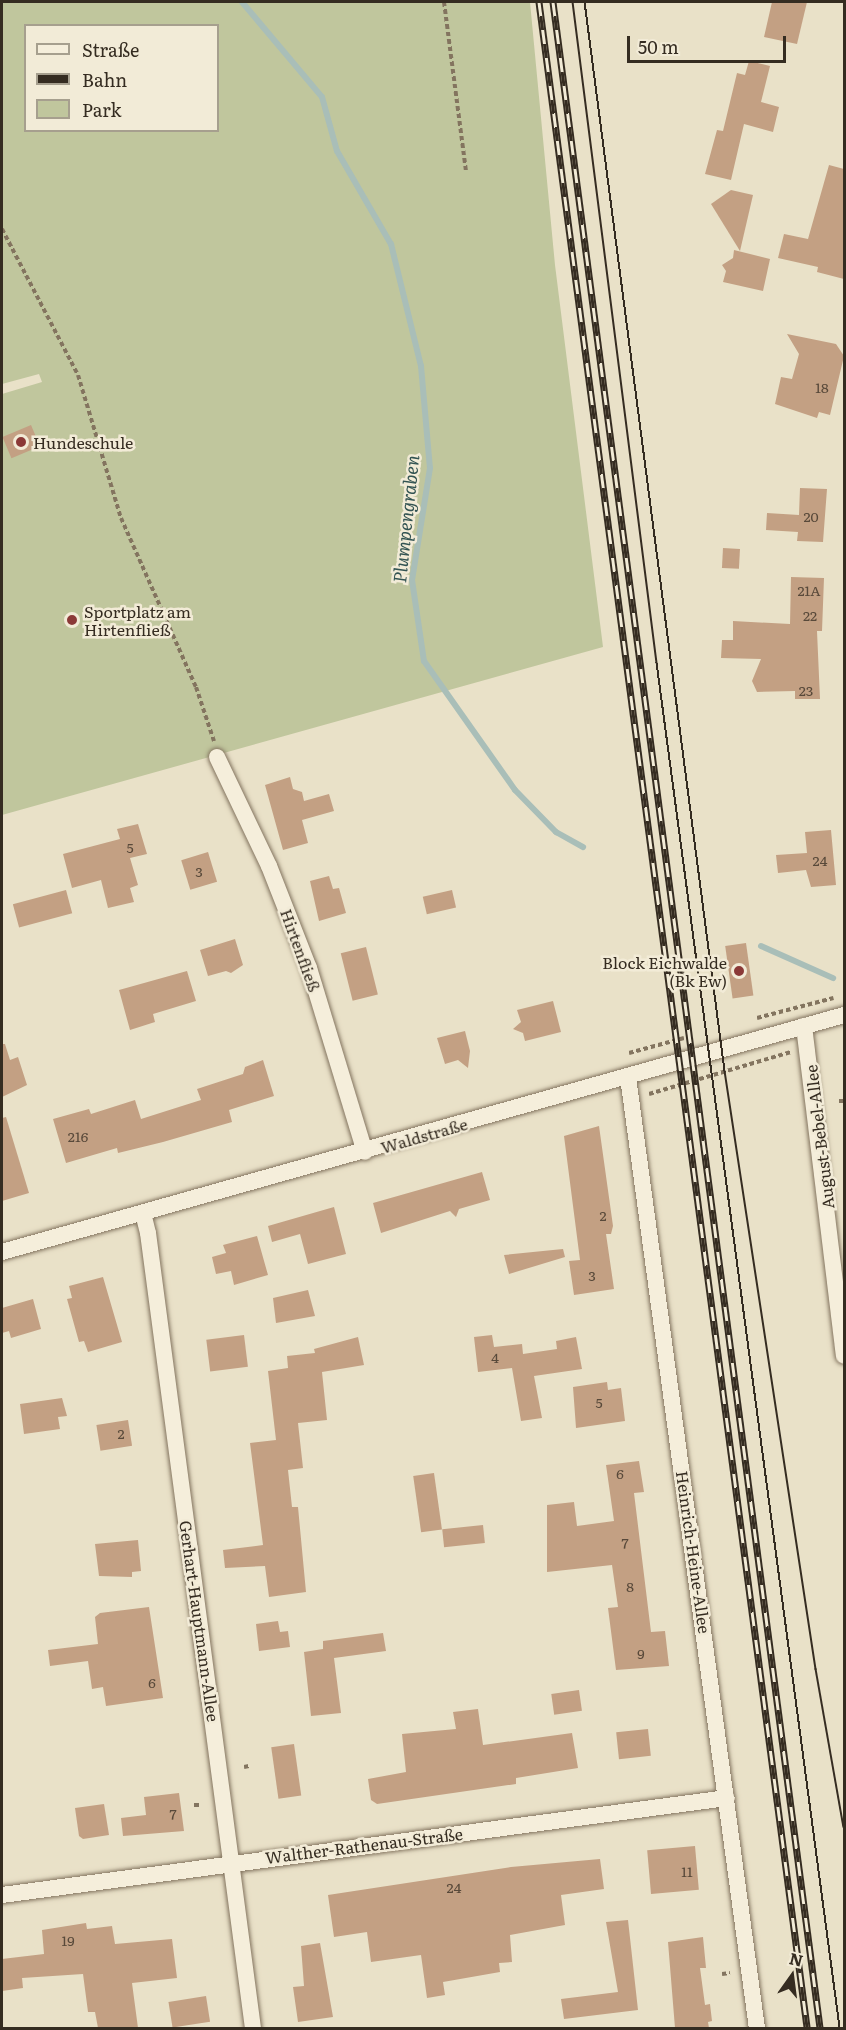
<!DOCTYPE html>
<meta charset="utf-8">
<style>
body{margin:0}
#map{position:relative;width:846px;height:2030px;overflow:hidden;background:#e9e1c8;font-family:Literata,serif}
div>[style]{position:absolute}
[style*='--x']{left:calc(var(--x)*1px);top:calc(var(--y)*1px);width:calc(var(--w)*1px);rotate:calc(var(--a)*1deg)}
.green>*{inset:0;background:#c0c69d}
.stream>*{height:6px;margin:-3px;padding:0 3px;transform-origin:3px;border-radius:3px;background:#a9beb8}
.building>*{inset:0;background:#c3a083;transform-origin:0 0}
.path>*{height:4px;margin-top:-2px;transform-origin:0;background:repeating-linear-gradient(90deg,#83745f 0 4.5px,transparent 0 7.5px)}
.roads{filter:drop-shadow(0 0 2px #83745f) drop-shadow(0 0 2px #83745f)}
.street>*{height:16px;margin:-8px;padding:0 8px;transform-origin:8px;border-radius:8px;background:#f5eedb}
.tram>*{height:1.5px;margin:-0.75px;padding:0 0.75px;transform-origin:0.75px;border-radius:0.75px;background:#352c21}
.rail>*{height:7px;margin-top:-3.5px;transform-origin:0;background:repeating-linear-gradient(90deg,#f2ebd7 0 14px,#352c21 0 28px);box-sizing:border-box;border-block:2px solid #352c21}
.dots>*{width:16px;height:16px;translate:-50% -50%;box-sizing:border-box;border:3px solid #f2ebd7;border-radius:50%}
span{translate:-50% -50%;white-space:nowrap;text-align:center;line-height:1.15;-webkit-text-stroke:5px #f2ebd7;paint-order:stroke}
.number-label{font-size:14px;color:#58493a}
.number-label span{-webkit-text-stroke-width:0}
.poi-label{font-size:16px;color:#352c21}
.left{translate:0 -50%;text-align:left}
.right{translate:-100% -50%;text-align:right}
.street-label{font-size:16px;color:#352c21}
.water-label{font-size:18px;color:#325352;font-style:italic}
.frame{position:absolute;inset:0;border:3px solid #352c21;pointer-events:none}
.legend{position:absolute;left:24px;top:24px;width:195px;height:108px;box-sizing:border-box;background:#f2ebd7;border:2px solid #a69f8e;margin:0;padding:8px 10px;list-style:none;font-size:18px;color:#352c21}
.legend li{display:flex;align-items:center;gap:12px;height:30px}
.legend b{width:30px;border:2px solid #a69f8e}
.north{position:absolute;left:762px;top:1946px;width:60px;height:60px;-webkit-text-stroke:4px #f2ebd7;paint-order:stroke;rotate:14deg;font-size:16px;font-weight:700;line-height:24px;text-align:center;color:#352c21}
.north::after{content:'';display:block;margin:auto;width:21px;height:27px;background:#352c21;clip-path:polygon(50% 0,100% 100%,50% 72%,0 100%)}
.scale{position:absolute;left:627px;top:36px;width:159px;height:27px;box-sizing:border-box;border:3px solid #352c21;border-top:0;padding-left:8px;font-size:18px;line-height:21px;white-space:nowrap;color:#352c21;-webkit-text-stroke:4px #f2ebd7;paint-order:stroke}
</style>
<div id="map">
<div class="green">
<i style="clip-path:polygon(evenodd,2px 2px,530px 2px,555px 265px,603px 647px,2px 815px,2px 394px,42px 382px,39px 374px,2px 384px,2px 2px,26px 26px,218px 26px,218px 130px,26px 130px,26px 26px)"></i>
</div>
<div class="stream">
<i style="--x:242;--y:2;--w:124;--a:49.9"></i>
<i style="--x:322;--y:97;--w:56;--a:74.5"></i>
<i style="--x:337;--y:151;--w:108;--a:59.9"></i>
<i style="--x:391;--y:244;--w:126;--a:76.2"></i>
<i style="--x:421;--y:366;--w:102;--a:85"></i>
<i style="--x:430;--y:468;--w:113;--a:99.1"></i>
<i style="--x:412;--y:580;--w:82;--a:81.6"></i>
<i style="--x:424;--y:661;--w:158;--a:54.8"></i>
<i style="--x:515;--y:790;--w:59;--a:45.7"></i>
<i style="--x:556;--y:832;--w:31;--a:29"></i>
<i style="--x:761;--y:946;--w:79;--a:24"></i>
</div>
<div class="building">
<i style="clip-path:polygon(772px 2px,807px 2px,797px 44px,764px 37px)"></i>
<i style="clip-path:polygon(749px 61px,770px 66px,761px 102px,779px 107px,773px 132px,744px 124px,731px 180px,705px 174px,717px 130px,723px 131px,737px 73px,745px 75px)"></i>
<i style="clip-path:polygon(829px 165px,844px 169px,844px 279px,817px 272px,818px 267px,778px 258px,784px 234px,808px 239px)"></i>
<i style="clip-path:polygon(731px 190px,753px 195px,740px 251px,711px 204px)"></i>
<i style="clip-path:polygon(734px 250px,770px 259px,763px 291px,723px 282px,726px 271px,722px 265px,733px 258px)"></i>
<i style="clip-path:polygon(787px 334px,836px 344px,844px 356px,830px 415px,819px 412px,817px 418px,775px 404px,781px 377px,792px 379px,799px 354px)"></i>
<i style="left:31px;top:425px;width:23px;height:31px;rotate:67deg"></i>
<i style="clip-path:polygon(800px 488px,827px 489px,823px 542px,797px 541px,798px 532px,766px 530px,767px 513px,799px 515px)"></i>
<i style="left:723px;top:548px;width:17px;height:20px;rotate:3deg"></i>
<i style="clip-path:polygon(791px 577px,824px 578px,822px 631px,817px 631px,820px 699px,795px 699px,795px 691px,757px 692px,752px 681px,761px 659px,721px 658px,722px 640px,733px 640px,733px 621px,790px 624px)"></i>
<i style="clip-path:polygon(290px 777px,293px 789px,302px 792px,304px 801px,329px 794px,334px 811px,302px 820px,308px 843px,283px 850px,265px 785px)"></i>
<i style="clip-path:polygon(138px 824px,147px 854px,130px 858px,138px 885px,130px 888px,134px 902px,108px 908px,101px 880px,72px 888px,63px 854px,120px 839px,117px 829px)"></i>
<i style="clip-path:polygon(831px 830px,836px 885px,811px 887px,806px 870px,778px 873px,776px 855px,807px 853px,805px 832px)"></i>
<i style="left:208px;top:852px;width:31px;height:28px;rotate:73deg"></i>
<i style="clip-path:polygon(329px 876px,333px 889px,339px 888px,346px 913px,319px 921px,310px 881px)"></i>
<i style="left:66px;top:890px;width:24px;height:55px;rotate:75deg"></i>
<i style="left:452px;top:890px;width:18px;height:30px;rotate:77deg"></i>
<i style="clip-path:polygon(235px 939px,243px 965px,231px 973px,226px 971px,208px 976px,200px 950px)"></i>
<i style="left:746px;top:943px;width:53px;height:21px;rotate:82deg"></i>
<i style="left:366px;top:947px;width:49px;height:26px;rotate:76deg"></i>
<i style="clip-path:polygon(187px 971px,196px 1001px,153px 1014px,155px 1022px,130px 1030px,119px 990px)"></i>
<i style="clip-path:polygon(553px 1001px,561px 1032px,525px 1041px,523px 1033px,513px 1029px,521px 1022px,517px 1010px)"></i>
<i style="clip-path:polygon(465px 1031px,470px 1051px,468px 1068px,458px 1060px,445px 1064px,437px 1038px)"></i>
<i style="clip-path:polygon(2px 1044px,5px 1044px,10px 1060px,18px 1057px,27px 1085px,2px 1097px)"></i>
<i style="clip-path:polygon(263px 1060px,274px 1096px,229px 1110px,232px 1122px,163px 1142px,118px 1153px,117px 1148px,66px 1163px,53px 1119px,89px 1109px,91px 1114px,135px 1100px,141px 1119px,201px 1100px,197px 1089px,243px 1074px,245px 1067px)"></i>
<i style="clip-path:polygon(6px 1117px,29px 1193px,2px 1201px,2px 1118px)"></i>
<i style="clip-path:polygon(599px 1126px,613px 1226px,611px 1234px,606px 1234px,614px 1289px,574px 1295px,569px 1261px,580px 1260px,564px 1136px)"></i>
<i style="clip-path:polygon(482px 1172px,490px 1200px,459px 1209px,456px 1217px,450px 1211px,381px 1233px,373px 1203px)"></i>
<i style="clip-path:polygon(334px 1207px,346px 1254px,308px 1264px,300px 1234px,272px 1242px,268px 1226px)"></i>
<i style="clip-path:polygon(257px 1236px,268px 1275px,234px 1285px,231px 1271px,216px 1274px,212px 1257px,226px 1253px,223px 1245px)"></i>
<i style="clip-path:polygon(563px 1249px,565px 1257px,509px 1274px,504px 1255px)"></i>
<i style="clip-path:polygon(103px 1277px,122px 1342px,88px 1352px,84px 1341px,79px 1342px,67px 1299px,72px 1298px,69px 1286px)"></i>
<i style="clip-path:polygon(308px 1290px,315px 1316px,276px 1323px,273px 1298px)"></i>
<i style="clip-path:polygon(33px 1299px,41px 1329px,11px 1338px,9px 1331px,2px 1333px,2px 1308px)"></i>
<i style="left:244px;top:1335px;width:32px;height:38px;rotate:83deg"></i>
<i style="clip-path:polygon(492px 1335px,494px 1347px,522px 1344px,523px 1354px,557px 1349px,556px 1341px,576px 1337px,582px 1369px,534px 1376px,542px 1418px,521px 1421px,512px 1368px,478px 1372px,474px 1337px)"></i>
<i style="clip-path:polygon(358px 1337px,364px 1365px,322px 1372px,327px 1420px,298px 1423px,303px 1468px,288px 1470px,292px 1507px,298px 1507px,306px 1592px,269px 1597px,265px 1566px,225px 1568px,223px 1550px,263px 1545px,250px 1443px,276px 1440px,268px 1371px,288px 1368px,287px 1356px,315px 1353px,314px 1349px)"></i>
<i style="clip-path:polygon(607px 1382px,608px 1390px,621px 1388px,625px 1421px,576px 1428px,573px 1387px)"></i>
<i style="clip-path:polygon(62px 1398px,67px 1416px,58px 1417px,60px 1429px,24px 1434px,20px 1404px)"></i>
<i style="left:128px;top:1420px;width:26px;height:32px;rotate:81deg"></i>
<i style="clip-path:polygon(639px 1461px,644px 1492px,634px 1493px,651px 1632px,665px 1631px,669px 1666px,616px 1670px,608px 1608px,618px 1607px,612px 1565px,547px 1572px,547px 1505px,574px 1502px,577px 1526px,614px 1521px,606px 1465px)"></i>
<i style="left:434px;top:1473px;width:57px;height:21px;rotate:82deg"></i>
<i style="left:483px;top:1525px;width:18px;height:41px;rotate:84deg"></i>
<i style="clip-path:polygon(138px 1540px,141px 1571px,132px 1572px,132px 1577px,99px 1576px,95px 1544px)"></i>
<i style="clip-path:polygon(149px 1607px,163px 1698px,106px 1706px,103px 1687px,92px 1689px,88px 1661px,50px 1666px,48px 1650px,98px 1644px,95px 1617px,100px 1613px)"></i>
<i style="clip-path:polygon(278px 1621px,280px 1632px,288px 1631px,290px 1647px,259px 1651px,256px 1624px)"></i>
<i style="clip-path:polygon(383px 1633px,386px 1651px,334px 1658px,341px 1713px,311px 1716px,304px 1652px,323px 1649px,323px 1641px)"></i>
<i style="left:579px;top:1690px;width:21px;height:28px;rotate:82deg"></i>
<i style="clip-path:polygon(478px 1709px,483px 1745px,572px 1733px,578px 1768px,516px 1778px,516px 1784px,377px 1804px,371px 1800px,368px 1779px,406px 1772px,402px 1734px,456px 1729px,453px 1712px)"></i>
<i style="left:648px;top:1729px;width:27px;height:32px;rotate:84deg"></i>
<i style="left:294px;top:1744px;width:52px;height:23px;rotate:82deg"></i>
<i style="clip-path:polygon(179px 1793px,184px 1831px,123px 1836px,121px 1818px,146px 1815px,144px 1797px)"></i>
<i style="clip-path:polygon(104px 1804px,109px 1835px,83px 1839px,79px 1836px,75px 1808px)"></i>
<i style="left:695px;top:1846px;width:44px;height:48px;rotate:85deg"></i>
<i style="clip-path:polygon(600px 1859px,604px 1889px,561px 1895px,565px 1925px,510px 1935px,512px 1962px,499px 1963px,500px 1972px,443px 1982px,445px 1995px,427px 1998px,421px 1955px,371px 1962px,367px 1932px,334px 1937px,328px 1895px,511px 1867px)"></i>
<i style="clip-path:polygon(628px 1920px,638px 2010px,564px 2019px,561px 1999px,618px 1992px,606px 1922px)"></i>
<i style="clip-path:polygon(86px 1923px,87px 1929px,112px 1926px,115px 1944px,172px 1939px,177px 1978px,132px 1983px,138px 2028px,98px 2028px,95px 2012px,88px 2012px,83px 1974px,22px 1978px,23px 1988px,2px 1991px,2px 1959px,44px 1954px,42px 1930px)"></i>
<i style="clip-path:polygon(703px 1937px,706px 1968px,700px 1968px,705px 2005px,710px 2004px,712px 2021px,708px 2022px,709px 2028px,675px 2028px,668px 1942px)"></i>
<i style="clip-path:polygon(320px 1943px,333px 2017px,298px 2022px,293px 1987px,304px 1986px,301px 1946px)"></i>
<i style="left:206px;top:1996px;width:26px;height:38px;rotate:81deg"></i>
</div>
<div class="path">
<i style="--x:444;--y:2;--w:171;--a:82.6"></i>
<i style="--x:2;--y:229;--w:165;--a:62.5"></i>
<i style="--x:78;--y:375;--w:149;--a:73.3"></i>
<i style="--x:121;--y:518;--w:185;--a:66.1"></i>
<i style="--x:196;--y:687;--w:57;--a:71.6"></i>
<i style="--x:757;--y:1018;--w:79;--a:-14.7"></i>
<i style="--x:629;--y:1053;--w:57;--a:-15.3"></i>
<i style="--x:649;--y:1094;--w:148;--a:-16.5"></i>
<i style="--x:839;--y:1101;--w:5;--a:0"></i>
<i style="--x:244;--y:1767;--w:5;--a:-11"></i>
<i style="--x:194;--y:1805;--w:5;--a:0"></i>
<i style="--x:722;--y:1974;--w:8;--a:-7"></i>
</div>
<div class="roads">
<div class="street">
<i style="--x:217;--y:757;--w:121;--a:64.5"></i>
<i style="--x:269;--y:866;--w:110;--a:68.6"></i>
<i style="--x:309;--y:968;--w:192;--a:73.1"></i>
<i style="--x:804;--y:1026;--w:332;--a:83.1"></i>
<i style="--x:628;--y:1077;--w:960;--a:82.28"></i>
<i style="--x:143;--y:1213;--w:21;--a:76"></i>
<i style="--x:148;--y:1233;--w:802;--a:82.48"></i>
<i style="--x:2;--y:1252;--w:875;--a:-15.72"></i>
<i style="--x:2;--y:1895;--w:731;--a:-7.62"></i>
</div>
</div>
<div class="tram">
<i style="--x:573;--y:2;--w:666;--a:82.76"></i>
<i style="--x:657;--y:663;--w:1377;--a:82.36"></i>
<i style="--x:585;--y:2;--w:1078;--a:82.54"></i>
<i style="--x:725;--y:1071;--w:605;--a:81.35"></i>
<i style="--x:816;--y:1669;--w:160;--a:80"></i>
</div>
<div class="rail">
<i style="--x:539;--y:2;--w:2044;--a:82.46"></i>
<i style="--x:553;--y:2;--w:2044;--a:82.49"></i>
</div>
<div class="dots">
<i style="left:21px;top:442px;background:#8b3937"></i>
<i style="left:72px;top:620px;background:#8b3937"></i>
<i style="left:739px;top:971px;background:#8b3937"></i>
</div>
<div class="number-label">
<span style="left:822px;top:387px">18</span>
<span style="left:811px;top:516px">20</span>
<span style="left:809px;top:590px">21A</span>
<span style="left:810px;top:615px">22</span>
<span style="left:806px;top:690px">23</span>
<span style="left:130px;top:847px">5</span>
<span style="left:820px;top:860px">24</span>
<span style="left:199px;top:871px">3</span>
<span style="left:78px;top:1136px">216</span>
<span style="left:603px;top:1215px">2</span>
<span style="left:592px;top:1275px">3</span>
<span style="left:495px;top:1357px">4</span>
<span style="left:599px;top:1402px">5</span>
<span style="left:121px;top:1433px">2</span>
<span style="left:620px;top:1473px">6</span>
<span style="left:625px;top:1542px">7</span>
<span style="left:630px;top:1586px">8</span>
<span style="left:641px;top:1653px">9</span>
<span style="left:152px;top:1682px">6</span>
<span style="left:173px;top:1813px">7</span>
<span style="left:687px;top:1871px">11</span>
<span style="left:454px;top:1887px">24</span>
<span style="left:68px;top:1940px">19</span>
</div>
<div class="poi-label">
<span class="left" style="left:33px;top:442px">Hundeschule</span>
<span class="left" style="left:84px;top:620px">Sportplatz am<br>Hirtenfließ</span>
<span class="right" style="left:727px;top:971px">Block Eichwalde<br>(Bk Ew)</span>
</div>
<div class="street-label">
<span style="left:301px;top:950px;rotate:70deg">Hirtenfließ</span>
<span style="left:424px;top:1135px;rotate:-16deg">Waldstraße</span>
<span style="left:819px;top:1137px;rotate:-97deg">August-Bebel-Allee</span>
<span style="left:694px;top:1552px;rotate:82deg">Heinrich-Heine-Allee</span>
<span style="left:200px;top:1621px;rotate:82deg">Gerhart-Hauptmann-Allee</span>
<span style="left:364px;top:1845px;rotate:-7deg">Walther-Rathenau-Straße</span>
</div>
<div class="water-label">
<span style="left:406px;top:519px;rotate:-84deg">Plumpengraben</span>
</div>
<div class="frame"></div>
<ul class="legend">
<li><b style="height:8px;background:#f5eedb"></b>Straße</li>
<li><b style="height:8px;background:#352c21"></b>Bahn</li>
<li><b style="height:16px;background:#c0c69d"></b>Park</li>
</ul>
<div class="north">N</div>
<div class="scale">50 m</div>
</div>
